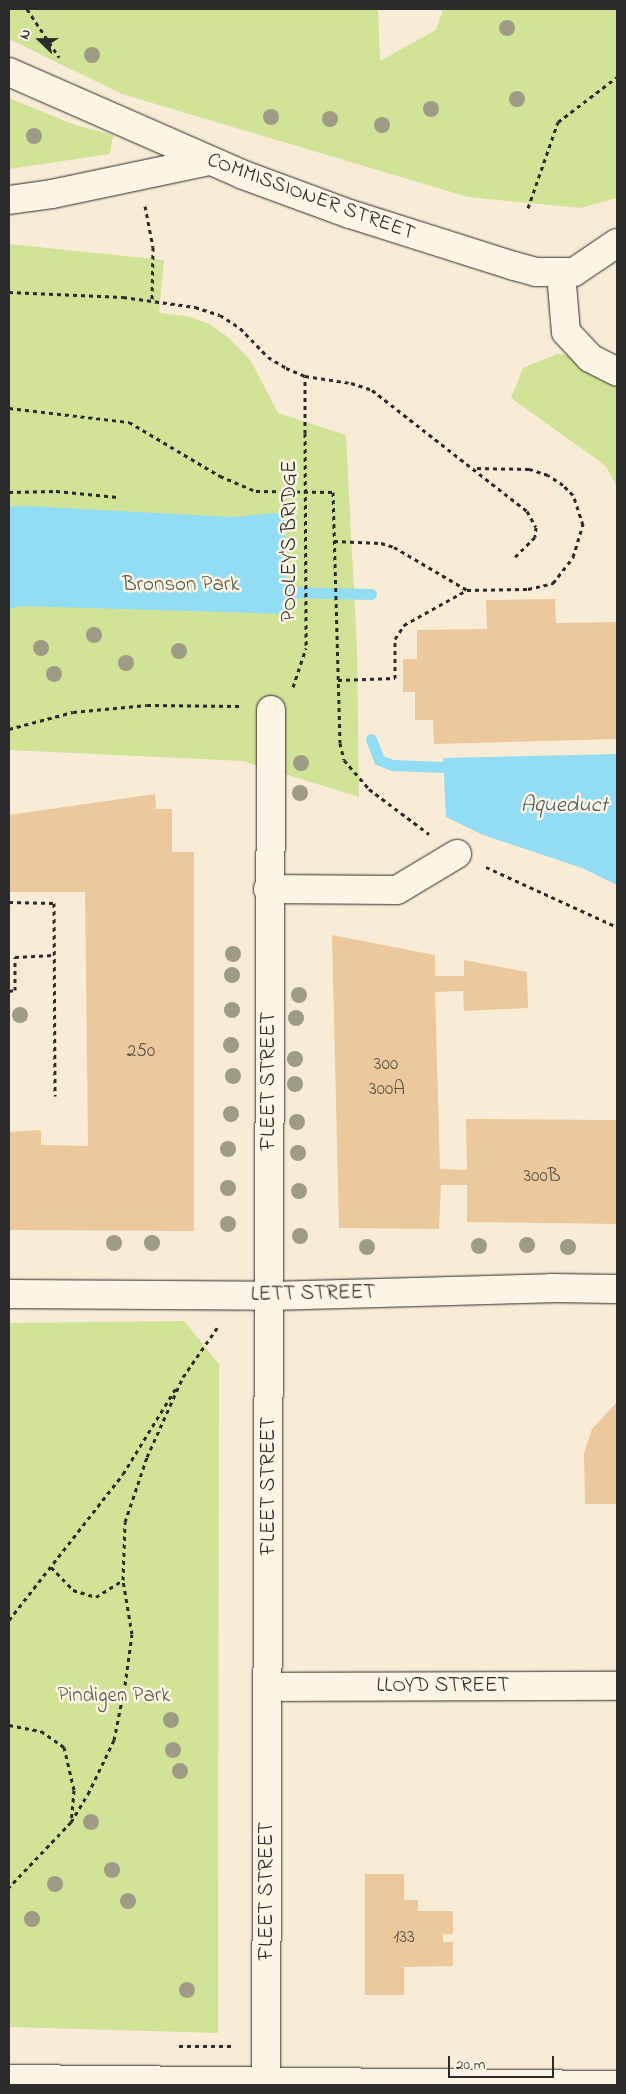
<!DOCTYPE html>
<style>
body{margin:0}
#map{position:relative;width:626px;height:2094px;overflow:hidden;background:#f9ecd7;font-family:"Indie Flower",sans-serif}
div>[style]{position:absolute}
[style*='--x']{left:calc(var(--x)*1px);top:calc(var(--y)*1px);width:calc(var(--w)*1px);rotate:calc(var(--a)*1deg)}
.green>*{inset:0;background:#d1e397}
.water>*{inset:0;background:#93ddf4}
.stream>*{height:11px;margin:-5.5px;padding:0 5.5px;transform-origin:5.5px;border-radius:5.5px;background:#93ddf4}
.building>*{inset:0;background:#ecc89d}
.path>*{height:3px;margin-top:-1.5px;transform-origin:0;background:repeating-linear-gradient(90deg,#2b2b2b 0 4px,transparent 0 8px)}
.roads{filter:drop-shadow(0 0 1px #2b2b2b) drop-shadow(0 0 1px #2b2b2b)}
.minor>*{height:28px;margin:-14px;padding:0 14px;transform-origin:14px;border-radius:14px;background:#fcf5e5}
.major>*{height:28px;margin:-14px;padding:0 14px;transform-origin:14px;border-radius:14px;background:#fcf5e5}
.path-bridge>*{height:3px;margin-top:-1.5px;transform-origin:0;background:repeating-linear-gradient(90deg,#2b2b2b 0 4px,transparent 0 8px)}
.trees>*{width:16px;height:16px;margin:-8px;border-radius:50%;background:#9e9b87}
span{translate:-50% -50%;white-space:nowrap;text-align:center;line-height:1.15;-webkit-text-stroke:5px #fcf5e5;paint-order:stroke}
.number-label{font-size:19px;color:#5b5248}
.number-label span{-webkit-text-stroke-width:0}
.street-label{font-size:21px;color:#2b2b2b}
.park-label{font-size:21px;color:#545946}
.water-label{font-size:22px;color:#45585d;font-style:italic}
.frame{position:absolute;inset:0;border:10px solid #2b2b2b;pointer-events:none}
.north{position:absolute;left:15px;top:15px;width:50px;height:50px;-webkit-text-stroke:4px #fcf5e5;paint-order:stroke;rotate:292deg;font-size:14px;font-weight:700;line-height:20px;text-align:center;color:#2b2b2b}
.north::after{content:'';display:block;margin:auto;width:18px;height:22px;background:#2b2b2b;clip-path:polygon(50% 0,100% 100%,50% 72%,0 100%)}
.scale{position:absolute;left:448px;top:2056px;width:106px;height:22px;box-sizing:border-box;border:2px solid #2b2b2b;border-top:0;padding-left:6px;font-size:15px;line-height:18px;white-space:nowrap;color:#2b2b2b;-webkit-text-stroke:4px #fcf5e5;paint-order:stroke}
</style>
<div id="map">
<div class="green">
<i style="clip-path:polygon(9px 9px,378px 9px,380px 61px,436px 30px,443px 9px,617px 9px,617px 198px,580px 208px,468px 197px,122px 94px,9px 39px)"></i>
<i style="clip-path:polygon(9px 98px,75px 125px,113px 135px,110px 154px,9px 169px)"></i>
<i style="clip-path:polygon(9px 244px,164px 260px,159px 313px,187px 316px,209px 324px,228px 337px,251px 361px,278px 413px,346px 435px,357px 650px,359px 797px,243px 761px,9px 750px)"></i>
<i style="clip-path:polygon(557px 354px,576px 356px,599px 379px,617px 386px,617px 487px,606px 466px,511px 398px,523px 368px)"></i>
<i style="clip-path:polygon(184px 1321px,219px 1364px,218px 2033px,9px 2027px,9px 1323px)"></i>
</div>
<div class="water">
<i style="clip-path:polygon(26px 506px,232px 517px,286px 512px,287px 614px,20px 606px,9px 609px,9px 507px)"></i>
<i style="clip-path:polygon(617px 754px,617px 885px,582px 868px,483px 835px,446px 817px,443px 758px)"></i>
</div>
<div class="stream">
<i style="--x:286;--y:592;--w:85;--a:1.3"></i>
<i style="--x:371;--y:739;--w:22;--a:69"></i>
<i style="--x:379;--y:760;--w:15;--a:20"></i>
<i style="--x:393;--y:765;--w:50;--a:2.3"></i>
</div>
<div class="building">
<i style="clip-path:polygon(555px 599px,556px 623px,617px 622px,617px 739px,434px 744px,433px 720px,415px 720px,415px 692px,403px 692px,403px 659px,417px 659px,417px 630px,487px 629px,486px 600px)"></i>
<i style="clip-path:polygon(155px 794px,156px 809px,172px 809px,172px 852px,194px 852px,194px 1231px,9px 1230px,9px 1132px,41px 1130px,41px 1145px,88px 1146px,85px 892px,9px 892px,9px 815px)"></i>
<i style="clip-path:polygon(332px 935px,435px 955px,435px 976px,464px 976px,464px 960px,527px 972px,528px 1008px,464px 1011px,463px 991px,435px 992px,440px 1169px,467px 1170px,466px 1119px,617px 1120px,617px 1224px,467px 1222px,467px 1185px,441px 1185px,439px 1229px,339px 1228px)"></i>
<i style="clip-path:polygon(617px 1402px,617px 1504px,585px 1504px,584px 1453px,592px 1429px)"></i>
<i style="clip-path:polygon(365px 1874px,404px 1874px,404px 1900px,418px 1900px,418px 1911px,453px 1911px,453px 1934px,443px 1934px,443px 1942px,453px 1942px,453px 1966px,404px 1967px,404px 1995px,365px 1995px)"></i>
</div>
<div class="path">
<i style="--x:27;--y:9;--w:58;--a:56.3"></i>
<i style="--x:145;--y:206;--w:42;--a:79"></i>
<i style="--x:153;--y:247;--w:53;--a:91.1"></i>
<i style="--x:528;--y:208;--w:91;--a:-70.8"></i>
<i style="--x:558;--y:122;--w:74;--a:-37.3"></i>
<i style="--x:9;--y:292;--w:114;--a:2.5"></i>
<i style="--x:123;--y:297;--w:73;--a:7.9"></i>
<i style="--x:195;--y:307;--w:26;--a:18"></i>
<i style="--x:220;--y:315;--w:24;--a:33"></i>
<i style="--x:240;--y:328;--w:40;--a:46"></i>
<i style="--x:268;--y:357;--w:21;--a:31"></i>
<i style="--x:286;--y:368;--w:21;--a:23"></i>
<i style="--x:305;--y:376;--w:47;--a:8.7"></i>
<i style="--x:351;--y:383;--w:22;--a:18"></i>
<i style="--x:372;--y:390;--w:197;--a:38"></i>
<i style="--x:527;--y:511;--w:18;--a:61"></i>
<i style="--x:536;--y:527;--w:10;--a:96"></i>
<i style="--x:535;--y:537;--w:28;--a:135"></i>
<i style="--x:9;--y:408;--w:121;--a:6.7"></i>
<i style="--x:129;--y:422;--w:106;--a:30.7"></i>
<i style="--x:220;--y:476;--w:39;--a:23"></i>
<i style="--x:256;--y:491;--w:77;--a:0.7"></i>
<i style="--x:333;--y:492;--w:251;--a:88.4"></i>
<i style="--x:340;--y:743;--w:17;--a:77"></i>
<i style="--x:344;--y:760;--w:38;--a:49"></i>
<i style="--x:369;--y:789;--w:75;--a:36.9"></i>
<i style="--x:305;--y:433;--w:57;--a:-90"></i>
<i style="--x:9;--y:492;--w:47;--a:-1.2"></i>
<i style="--x:56;--y:491;--w:62;--a:5.5"></i>
<i style="--x:334;--y:541;--w:47;--a:2.4"></i>
<i style="--x:381;--y:543;--w:14;--a:17"></i>
<i style="--x:394;--y:547;--w:85;--a:30.5"></i>
<i style="--x:338;--y:680;--w:57;--a:-2"></i>
<i style="--x:395;--y:678;--w:39;--a:-90"></i>
<i style="--x:395;--y:639;--w:17;--a:-57"></i>
<i style="--x:404;--y:625;--w:72;--a:-29.1"></i>
<i style="--x:467;--y:590;--w:61;--a:-0.9"></i>
<i style="--x:528;--y:589;--w:26;--a:-13"></i>
<i style="--x:553;--y:583;--w:33;--a:-52"></i>
<i style="--x:573;--y:557;--w:34;--a:-73"></i>
<i style="--x:583;--y:525;--w:32;--a:-108"></i>
<i style="--x:573;--y:495;--w:14;--a:-135"></i>
<i style="--x:563;--y:485;--w:18;--a:-146"></i>
<i style="--x:548;--y:475;--w:20;--a:-162"></i>
<i style="--x:529;--y:469;--w:54;--a:-178.9"></i>
<i style="--x:293;--y:687;--w:41;--a:-71.6"></i>
<i style="--x:9;--y:729;--w:66;--a:-14.9"></i>
<i style="--x:73;--y:712;--w:74;--a:-5.4"></i>
<i style="--x:147;--y:705;--w:93;--a:0.6"></i>
<i style="--x:486;--y:867;--w:144;--a:24.6"></i>
<i style="--x:9;--y:902;--w:45;--a:1.3"></i>
<i style="--x:54;--y:903;--w:193;--a:89.7"></i>
<i style="--x:9;--y:991;--w:6;--a:-9"></i>
<i style="--x:15;--y:990;--w:33;--a:-90"></i>
<i style="--x:15;--y:957;--w:39;--a:-3"></i>
<i style="--x:51;--y:1567;--w:32;--a:46"></i>
<i style="--x:73;--y:1590;--w:24;--a:17"></i>
<i style="--x:96;--y:1597;--w:32;--a:-32"></i>
<i style="--x:9;--y:1620;--w:185;--a:-52"></i>
<i style="--x:123;--y:1474;--w:101;--a:-58.4"></i>
<i style="--x:9;--y:1725;--w:33;--a:11"></i>
<i style="--x:41;--y:1731;--w:28;--a:35"></i>
<i style="--x:64;--y:1747;--w:44;--a:76.9"></i>
<i style="--x:74;--y:1790;--w:32;--a:95"></i>
<i style="--x:71;--y:1822;--w:90;--a:133.6"></i>
<i style="--x:71;--y:1822;--w:33;--a:-59"></i>
<i style="--x:88;--y:1794;--w:60;--a:-64.3"></i>
<i style="--x:114;--y:1740;--w:56;--a:-78.7"></i>
<i style="--x:125;--y:1685;--w:51;--a:-82.2"></i>
<i style="--x:132;--y:1634;--w:55;--a:-99.5"></i>
<i style="--x:123;--y:1580;--w:58;--a:-88"></i>
<i style="--x:125;--y:1522;--w:69;--a:-71.3"></i>
<i style="--x:147;--y:1457;--w:88;--a:-65.8"></i>
<i style="--x:183;--y:1377;--w:60;--a:-55.2"></i>
<i style="--x:179;--y:2046;--w:52;--a:0"></i>
</div>
<div class="roads">
<div class="minor">
<i style="--x:9;--y:72;--w:253;--a:23.7"></i>
<i style="--x:241;--y:174;--w:116;--a:20.2"></i>
<i style="--x:350;--y:214;--w:172;--a:17.6"></i>
<i style="--x:514;--y:266;--w:23;--a:15"></i>
<i style="--x:536;--y:272;--w:38;--a:0"></i>
<i style="--x:574;--y:272;--w:52;--a:-34"></i>
<i style="--x:9;--y:200;--w:43;--a:-7.9"></i>
<i style="--x:52;--y:194;--w:159;--a:-11.9"></i>
<i style="--x:561;--y:273;--w:59;--a:85.2"></i>
<i style="--x:566;--y:332;--w:35;--a:47"></i>
<i style="--x:590;--y:358;--w:30;--a:27"></i>
<i style="--x:268;--y:889;--w:129;--a:0.4"></i>
<i style="--x:397;--y:890;--w:70;--a:-31"></i>
<i style="--x:9;--y:1294;--w:261;--a:0.4"></i>
<i style="--x:270;--y:1296;--w:281;--a:-1.6"></i>
<i style="--x:551;--y:1288;--w:66;--a:0.9"></i>
<i style="--x:268;--y:1687;--w:349;--a:-0.2"></i>
<i style="--x:266;--y:2083;--w:1373;--a:-89.79"></i>
</div>
<div class="major">
<i style="--x:9;--y:2079;--w:608;--a:0.57"></i>
</div>
</div>
<div class="path-bridge">
<i style="--x:305;--y:433;--w:215;--a:89.7"></i>
</div>
<div class="trees">
<i style="left:507px;top:28px"></i>
<i style="left:92px;top:55px"></i>
<i style="left:517px;top:99px"></i>
<i style="left:431px;top:109px"></i>
<i style="left:271px;top:117px"></i>
<i style="left:330px;top:119px"></i>
<i style="left:382px;top:125px"></i>
<i style="left:34px;top:136px"></i>
<i style="left:94px;top:635px"></i>
<i style="left:41px;top:648px"></i>
<i style="left:179px;top:651px"></i>
<i style="left:126px;top:663px"></i>
<i style="left:54px;top:674px"></i>
<i style="left:301px;top:763px"></i>
<i style="left:300px;top:793px"></i>
<i style="left:233px;top:954px"></i>
<i style="left:232px;top:975px"></i>
<i style="left:299px;top:995px"></i>
<i style="left:232px;top:1010px"></i>
<i style="left:20px;top:1015px"></i>
<i style="left:296px;top:1018px"></i>
<i style="left:231px;top:1045px"></i>
<i style="left:295px;top:1059px"></i>
<i style="left:233px;top:1076px"></i>
<i style="left:295px;top:1084px"></i>
<i style="left:231px;top:1114px"></i>
<i style="left:297px;top:1122px"></i>
<i style="left:228px;top:1149px"></i>
<i style="left:298px;top:1153px"></i>
<i style="left:228px;top:1188px"></i>
<i style="left:299px;top:1191px"></i>
<i style="left:228px;top:1224px"></i>
<i style="left:300px;top:1236px"></i>
<i style="left:114px;top:1243px"></i>
<i style="left:152px;top:1243px"></i>
<i style="left:527px;top:1245px"></i>
<i style="left:479px;top:1246px"></i>
<i style="left:367px;top:1247px"></i>
<i style="left:568px;top:1247px"></i>
<i style="left:171px;top:1720px"></i>
<i style="left:173px;top:1750px"></i>
<i style="left:180px;top:1771px"></i>
<i style="left:91px;top:1822px"></i>
<i style="left:112px;top:1870px"></i>
<i style="left:55px;top:1884px"></i>
<i style="left:128px;top:1901px"></i>
<i style="left:32px;top:1919px"></i>
<i style="left:187px;top:1990px"></i>
</div>
<div class="number-label">
<span style="left:141px;top:1052px">250</span>
<span style="left:386px;top:1065px">300</span>
<span style="left:387px;top:1090px">300A</span>
<span style="left:542px;top:1177px">300B</span>
<span style="left:404px;top:1938px">133</span>
</div>
<div class="street-label">
<span style="left:311px;top:197px;rotate:20deg">COMMISSIONER STREET</span>
<span style="left:290px;top:541px;rotate:-90deg">POOLEY'S BRIDGE</span>
<span style="left:269px;top:1081px;rotate:-90deg">FLEET STREET</span>
<span style="left:313px;top:1294px;rotate:-1deg">LETT STREET</span>
<span style="left:269px;top:1486px;rotate:-90deg">FLEET STREET</span>
<span style="left:443px;top:1686px">LLOYD STREET</span>
<span style="left:267px;top:1891px;rotate:-90deg">FLEET STREET</span>
</div>
<div class="park-label">
<span style="left:181px;top:585px">Bronson Park</span>
<span style="left:114px;top:1696px">Pindigen Park</span>
</div>
<div class="water-label">
<span style="left:564px;top:807px">Aqueduct</span>
</div>
<div class="frame"></div>
<div class="north">N</div>
<div class="scale">20 m</div>
</div>
